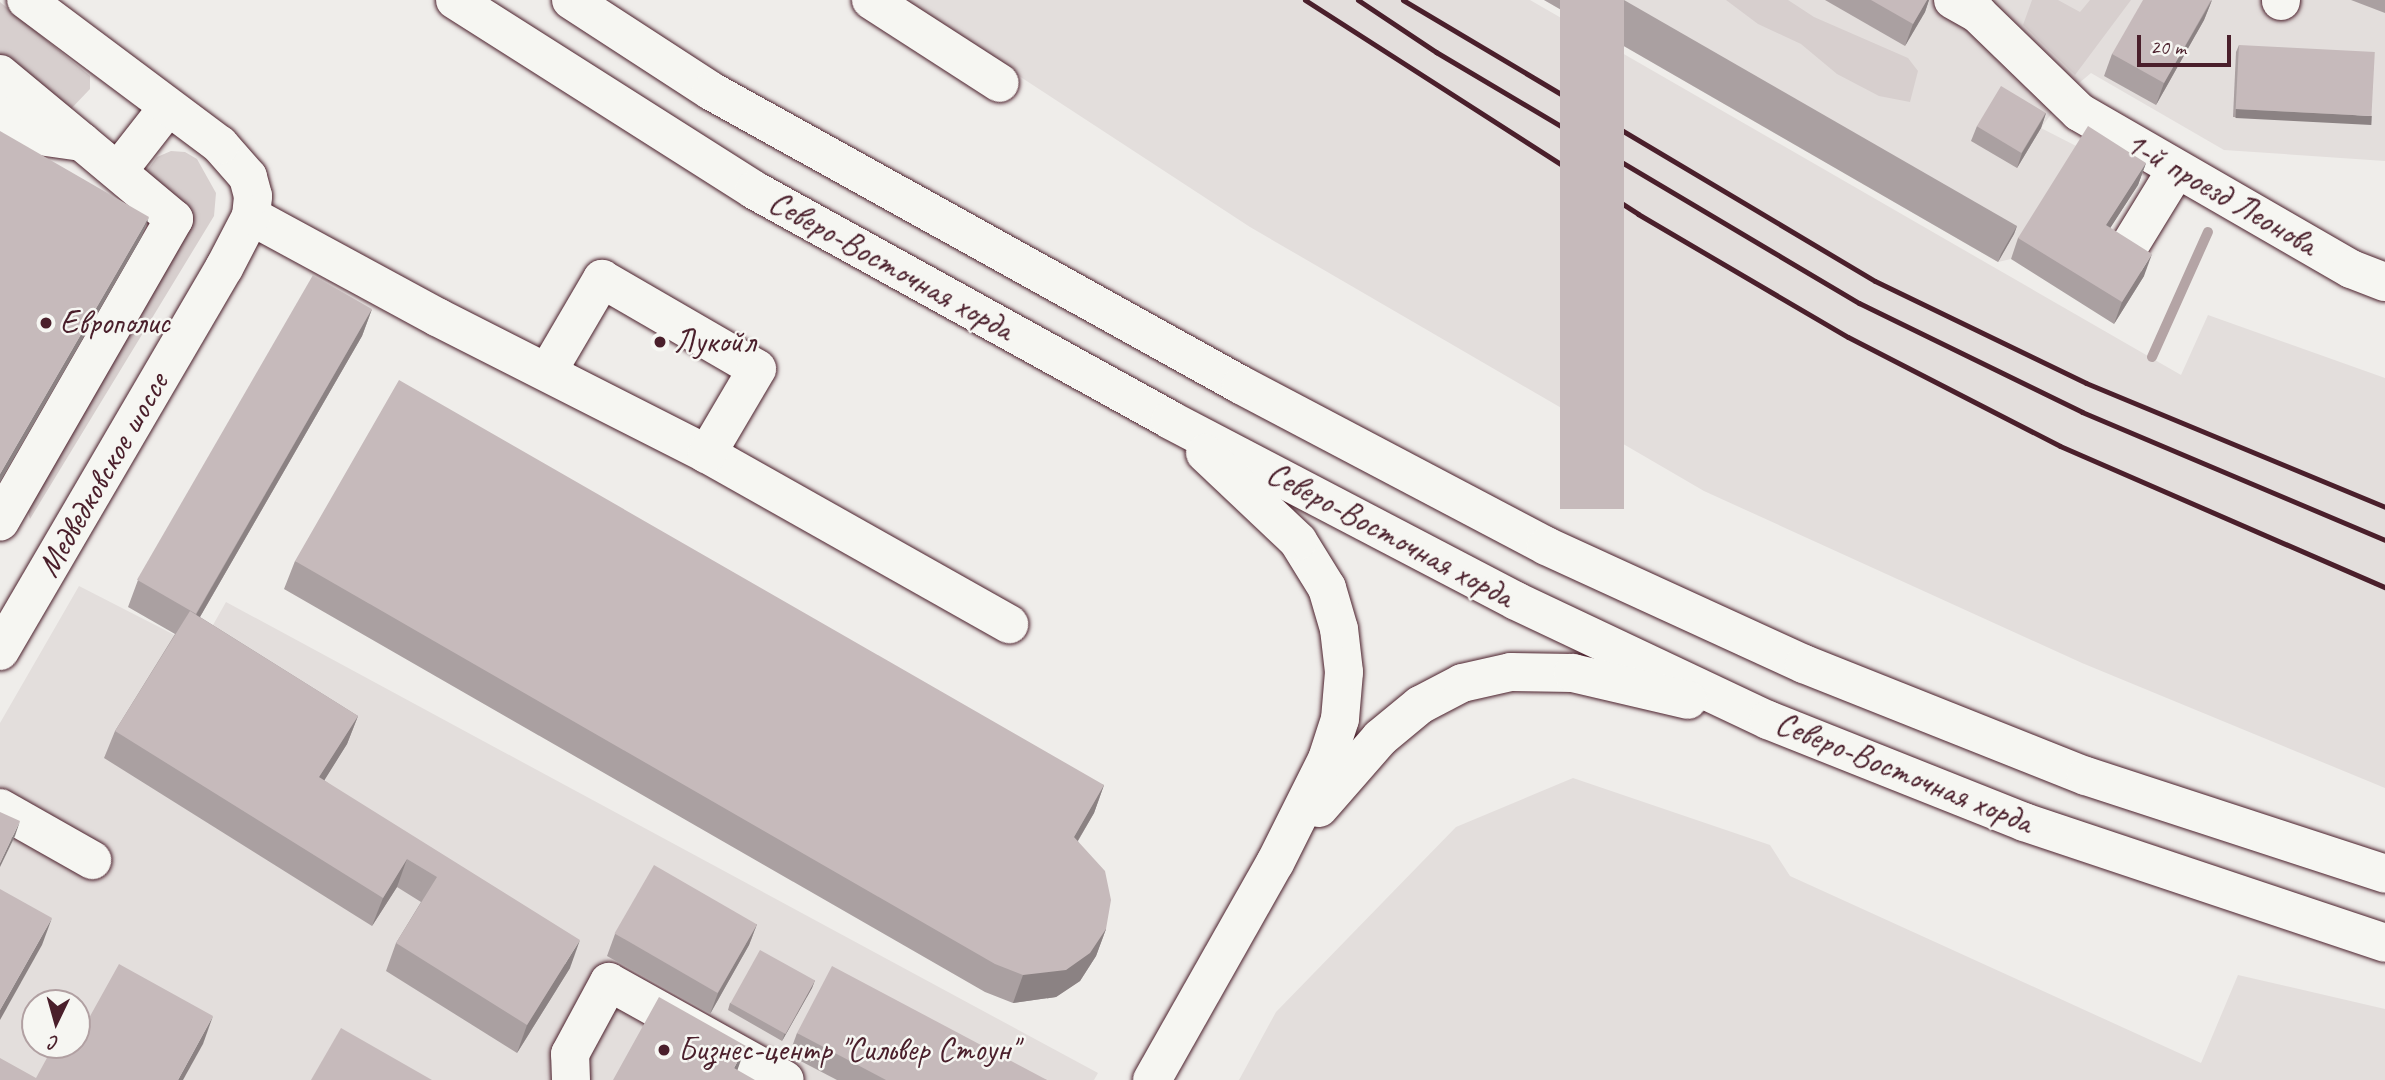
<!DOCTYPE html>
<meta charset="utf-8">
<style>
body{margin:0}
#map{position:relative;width:2385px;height:1080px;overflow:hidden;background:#efedea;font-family:Caveat,sans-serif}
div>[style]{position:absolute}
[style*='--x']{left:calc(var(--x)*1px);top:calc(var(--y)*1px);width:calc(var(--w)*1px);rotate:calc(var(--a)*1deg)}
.built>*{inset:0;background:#e3dedc}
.green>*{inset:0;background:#d7cfce}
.stream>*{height:10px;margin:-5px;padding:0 5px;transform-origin:5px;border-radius:5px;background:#b4a4a5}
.roads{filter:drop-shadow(0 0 2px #4a1f2b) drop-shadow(0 0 2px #4a1f2b)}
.minor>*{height:38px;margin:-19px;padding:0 19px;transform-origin:19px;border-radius:19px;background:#f6f6f2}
.major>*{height:38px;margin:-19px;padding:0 19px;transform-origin:19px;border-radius:19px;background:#f6f6f2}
.rail>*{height:5px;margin:-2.5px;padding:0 2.5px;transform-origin:2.5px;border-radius:2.5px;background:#4a1f2b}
.wall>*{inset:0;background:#aaa0a1}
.shaded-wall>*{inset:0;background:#8b8283;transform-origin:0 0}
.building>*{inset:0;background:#c6babb;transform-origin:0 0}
.dots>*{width:19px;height:19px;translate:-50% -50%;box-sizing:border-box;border:4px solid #f6f6f2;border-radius:50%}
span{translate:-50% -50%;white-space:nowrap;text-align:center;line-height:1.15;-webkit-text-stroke:5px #f6f6f2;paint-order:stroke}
.street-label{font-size:33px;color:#4a1f2b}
.poi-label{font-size:33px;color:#4a1f2b}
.left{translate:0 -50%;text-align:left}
.north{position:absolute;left:21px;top:989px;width:70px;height:70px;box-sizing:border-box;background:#f6f6f2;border:2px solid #b1a0a2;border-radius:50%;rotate:185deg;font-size:19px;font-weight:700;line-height:28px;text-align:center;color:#4a1f2b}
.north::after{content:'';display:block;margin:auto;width:24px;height:32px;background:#4a1f2b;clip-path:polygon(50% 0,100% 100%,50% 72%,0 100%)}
.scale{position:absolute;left:2137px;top:35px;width:94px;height:32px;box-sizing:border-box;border:4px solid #4a1f2b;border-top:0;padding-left:9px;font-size:21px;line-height:24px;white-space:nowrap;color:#4a1f2b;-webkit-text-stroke:5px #f6f6f2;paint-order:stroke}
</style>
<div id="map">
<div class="built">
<i style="clip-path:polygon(903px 0,1530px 0,2181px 375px,2208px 315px,2385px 378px,2385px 788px,2082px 663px,1704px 491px,1250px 227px)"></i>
<i style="clip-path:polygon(1544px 0,2385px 0,2385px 161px,2224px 150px,2091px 73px,2065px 95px,2041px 128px,2080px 148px,2011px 259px,1998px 262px)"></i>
<i style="clip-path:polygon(evenodd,79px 586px,200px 648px,226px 602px,1098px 1073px,1094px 1080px,0 1080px,0 723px,79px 586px,35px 1003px,77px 1003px,77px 1045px,35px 1045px,35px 1003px)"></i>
<i style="clip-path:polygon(1573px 778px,1770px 845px,1790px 876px,2201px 1063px,2238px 975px,2385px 1009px,2385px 1080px,1239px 1080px,1276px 1012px,1456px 827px)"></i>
</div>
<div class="green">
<i style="clip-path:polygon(1726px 0,1788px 0,1814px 17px,1908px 58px,1918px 71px,1910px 102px,1879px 96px,1837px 74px,1801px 44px,1758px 24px)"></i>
<i style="clip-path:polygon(2032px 0,2058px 0,2080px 12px,2090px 0,2131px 0,2075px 75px,2023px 25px)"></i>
<i style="clip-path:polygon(0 2px,90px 76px,90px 89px,67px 113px,0 59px)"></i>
<i style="clip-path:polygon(171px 151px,185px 152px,197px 159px,216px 193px,214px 216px,30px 519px,26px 505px,193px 213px,147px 171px,157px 157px)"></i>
</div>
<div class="stream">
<i style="--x:2152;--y:357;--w:137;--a:-65.9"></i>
</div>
<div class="roads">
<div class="minor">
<i style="--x:871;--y:0;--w:153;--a:32.8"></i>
<i style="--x:1953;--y:0;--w:29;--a:29"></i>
<i style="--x:1978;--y:14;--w:141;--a:44.1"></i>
<i style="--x:2079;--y:112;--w:314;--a:30"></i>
<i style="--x:2351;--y:269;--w:36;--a:21"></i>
<i style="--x:2281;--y:1;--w:1;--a:-90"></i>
<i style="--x:0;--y:74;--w:107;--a:39.7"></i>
<i style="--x:0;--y:115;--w:38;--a:32"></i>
<i style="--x:32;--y:135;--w:50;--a:8"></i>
<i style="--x:82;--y:142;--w:120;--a:39.9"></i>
<i style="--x:174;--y:219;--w:349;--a:119.9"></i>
<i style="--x:118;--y:171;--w:81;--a:-52"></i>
<i style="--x:251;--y:216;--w:212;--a:28.5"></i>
<i style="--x:437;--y:317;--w:303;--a:26.9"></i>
<i style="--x:707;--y:454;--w:347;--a:29.4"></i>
<i style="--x:2130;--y:245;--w:88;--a:-58.5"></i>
<i style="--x:548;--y:371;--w:107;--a:-59.6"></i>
<i style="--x:602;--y:279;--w:179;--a:30.1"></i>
<i style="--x:757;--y:369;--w:99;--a:120.5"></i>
<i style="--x:0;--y:651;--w:444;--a:-59.7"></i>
<i style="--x:224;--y:268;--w:59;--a:-62.6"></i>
<i style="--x:251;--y:216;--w:20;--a:-84"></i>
<i style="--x:253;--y:196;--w:20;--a:-105"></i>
<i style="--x:248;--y:177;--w:43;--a:-131.2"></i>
<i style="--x:220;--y:145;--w:242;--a:-143.2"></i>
<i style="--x:0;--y:808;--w:106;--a:29.5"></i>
<i style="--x:571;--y:1080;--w:26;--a:-92"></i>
<i style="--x:570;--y:1054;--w:82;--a:-61.6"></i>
<i style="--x:609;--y:982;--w:201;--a:29.1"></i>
</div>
<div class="major">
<i style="--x:455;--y:0;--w:354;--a:32.4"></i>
<i style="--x:754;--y:190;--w:475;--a:28.9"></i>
<i style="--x:1170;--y:420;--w:390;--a:27.6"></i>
<i style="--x:1516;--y:601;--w:279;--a:25.3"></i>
<i style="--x:1768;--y:720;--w:276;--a:21.7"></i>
<i style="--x:2024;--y:822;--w:381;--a:18.5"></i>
<i style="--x:571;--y:0;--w:167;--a:33"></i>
<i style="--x:711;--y:91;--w:606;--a:29.02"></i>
<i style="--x:1241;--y:385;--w:345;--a:27.8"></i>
<i style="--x:1546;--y:546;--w:284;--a:24.6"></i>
<i style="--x:1804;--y:664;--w:303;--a:21.7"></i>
<i style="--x:2086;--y:776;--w:315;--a:18.1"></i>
<i style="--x:1319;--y:808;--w:93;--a:-48.9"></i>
<i style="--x:1380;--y:738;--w:52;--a:-39.5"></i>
<i style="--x:1420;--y:705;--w:47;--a:-27.6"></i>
<i style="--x:1462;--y:683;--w:50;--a:-12.7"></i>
<i style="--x:1511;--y:672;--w:62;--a:0.9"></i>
<i style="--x:1573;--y:673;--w:118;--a:13.2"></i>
<i style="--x:1152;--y:1080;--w:249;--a:-60.5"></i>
<i style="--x:1275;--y:863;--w:116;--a:-63.4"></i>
<i style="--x:1327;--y:759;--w:42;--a:-72"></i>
<i style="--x:1340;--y:719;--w:47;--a:-85.1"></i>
<i style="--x:1344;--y:672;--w:43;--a:-96.6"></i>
<i style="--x:1339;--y:629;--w:43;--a:-106.3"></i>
<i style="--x:1327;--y:588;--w:55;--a:-121.7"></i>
<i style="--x:1298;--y:541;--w:128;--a:-136.6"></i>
</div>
</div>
<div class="rail">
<i style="--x:1305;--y:0;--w:396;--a:32.7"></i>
<i style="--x:1638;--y:214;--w:243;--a:30.4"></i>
<i style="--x:1848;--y:337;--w:238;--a:27.2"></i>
<i style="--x:2060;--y:446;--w:354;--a:23.5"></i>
<i style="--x:1358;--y:0;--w:94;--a:33.7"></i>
<i style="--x:1436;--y:52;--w:492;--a:30.7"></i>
<i style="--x:1859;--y:303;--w:248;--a:26"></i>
<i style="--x:2082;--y:412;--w:329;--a:22.9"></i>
<i style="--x:1403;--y:0;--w:549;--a:30.77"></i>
<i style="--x:1875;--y:281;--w:234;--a:25.8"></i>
<i style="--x:2086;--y:383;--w:324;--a:22.5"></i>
</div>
<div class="wall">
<i style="clip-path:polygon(1544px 0,1624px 0,2017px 226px,2014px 234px,1998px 262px)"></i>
<i style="clip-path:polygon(1825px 0,1929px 0,1925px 12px,1905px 46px)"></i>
<i style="clip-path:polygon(2212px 0,2204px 20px,2156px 105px,2104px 76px,2112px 54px)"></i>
<i style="clip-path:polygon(2351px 0,2385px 0,2385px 13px)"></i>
<i style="clip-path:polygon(2239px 45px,2370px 124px,2233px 117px,2236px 52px)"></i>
<i style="clip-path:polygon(2046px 113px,2041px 128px,2017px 168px,1971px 141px,1977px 126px)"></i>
<i style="clip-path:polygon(2146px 163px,2138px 185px,2110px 228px,2144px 276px,2114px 324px,2011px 259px,2018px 238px)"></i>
<i style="clip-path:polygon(372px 309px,362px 336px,200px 617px,358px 716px,347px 744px,324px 780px,570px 968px,517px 1053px,386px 971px,396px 943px,421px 902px,397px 887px,372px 926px,104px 758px,115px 731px,175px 634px,128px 607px,138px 580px)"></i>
<i style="clip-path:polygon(295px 561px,1104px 785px,1094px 813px,1078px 841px,1106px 929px,1096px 956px,1080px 981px,1056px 997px,1013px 1003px,985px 992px,284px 589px)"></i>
<i style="clip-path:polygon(757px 924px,749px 945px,710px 1014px,607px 956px,615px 934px)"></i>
<i style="clip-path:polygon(815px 980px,812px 988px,782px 1041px,728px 1010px,730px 1003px)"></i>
<i style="clip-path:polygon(797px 1033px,1047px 1080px,837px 1080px,789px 1055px)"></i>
</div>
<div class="shaded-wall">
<i style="clip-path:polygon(1927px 0,1929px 0,1925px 12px,1905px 46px,1913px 24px)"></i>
<i style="clip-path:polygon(2212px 0,2204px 20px,2156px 105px,2164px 83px)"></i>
<i style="left:2236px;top:109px;width:136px;height:9px;rotate:3deg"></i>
<i style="clip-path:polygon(2046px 113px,2041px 128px,2017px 168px,2022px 153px)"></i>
<i style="clip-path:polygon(2146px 163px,2138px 185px,2098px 247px,2106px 225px)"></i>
<i style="clip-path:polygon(149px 217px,141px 238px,0 482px,0 474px)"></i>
<i style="clip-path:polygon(2017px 226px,2014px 234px,1998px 262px,2001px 254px)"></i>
<i style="clip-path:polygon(2152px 254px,2144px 276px,2114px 324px,2122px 302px)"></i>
<i style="clip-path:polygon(372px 309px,362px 336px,186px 641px,197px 613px)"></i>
<i style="clip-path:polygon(358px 716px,347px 744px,309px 805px,319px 777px)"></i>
<i style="clip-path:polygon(1104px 785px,1094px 813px,1064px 864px,1074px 837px)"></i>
<i style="clip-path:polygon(20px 821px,15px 836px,0 867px,0 863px)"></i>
<i style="clip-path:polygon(407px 859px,397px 887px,372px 926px,383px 898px)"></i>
<i style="clip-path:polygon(52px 918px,42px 945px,0 1020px,0 1010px)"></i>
<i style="clip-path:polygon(757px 924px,749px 945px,710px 1014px,718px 993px)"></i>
<i style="clip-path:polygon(1106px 929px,1096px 956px,1080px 981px,1056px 997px,1013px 1003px,1023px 975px)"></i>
<i style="clip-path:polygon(580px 940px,570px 968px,517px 1053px,527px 1025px)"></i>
<i style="clip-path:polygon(815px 980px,812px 988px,782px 1041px,785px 1033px)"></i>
<i style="clip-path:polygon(213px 1016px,203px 1044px,183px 1080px,178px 1080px)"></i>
<i style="clip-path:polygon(746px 1046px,736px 1074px,734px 1068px)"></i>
</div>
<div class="building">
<i style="left:1560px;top:0;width:64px;height:509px"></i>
<i style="clip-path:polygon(1871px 0,1927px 0,1913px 24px)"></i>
<i style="clip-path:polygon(2143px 0,2211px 0,2164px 83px,2112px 54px)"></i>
<i style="left:2239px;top:45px;width:136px;height:64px;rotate:3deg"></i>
<i style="left:2001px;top:86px;width:52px;height:47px;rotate:31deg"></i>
<i style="clip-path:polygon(2088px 126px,2146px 163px,2106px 225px,2152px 254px,2122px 302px,2018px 238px)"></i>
<i style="clip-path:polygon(0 131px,149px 217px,0 474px)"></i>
<i style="left:313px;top:275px;width:68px;height:352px;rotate:30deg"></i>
<i style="clip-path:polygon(399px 380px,1104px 785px,1074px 837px,1105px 871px,1111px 900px,1106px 929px,1090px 953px,1066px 970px,1023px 975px,995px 964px,295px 561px)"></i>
<i style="clip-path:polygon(190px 611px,358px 716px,319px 777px,580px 940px,527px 1025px,396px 943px,437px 877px,407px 859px,383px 898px,115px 731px)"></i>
<i style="clip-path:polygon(0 812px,20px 821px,0 863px)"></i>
<i style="left:654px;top:865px;width:119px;height:79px;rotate:30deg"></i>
<i style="clip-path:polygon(0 889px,52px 918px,0 1010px)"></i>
<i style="left:760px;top:950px;width:63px;height:61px;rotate:29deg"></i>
<i style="clip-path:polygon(119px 964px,213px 1016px,178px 1080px,0 1080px,0 1058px,36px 1078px,54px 1045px,77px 1045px,77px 1023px,84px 1027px)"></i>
<i style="clip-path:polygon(832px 966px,1047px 1080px,886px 1080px,797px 1033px)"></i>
<i style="clip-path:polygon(659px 997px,746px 1046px,734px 1068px,755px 1080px,613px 1080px)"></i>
<i style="clip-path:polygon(341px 1028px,432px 1080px,311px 1080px)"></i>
</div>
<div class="dots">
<i style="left:46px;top:323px;background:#4a1f2b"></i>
<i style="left:660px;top:342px;background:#4a1f2b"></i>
<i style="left:664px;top:1050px;background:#4a1f2b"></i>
</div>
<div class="street-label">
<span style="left:2221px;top:194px;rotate:30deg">1-й проезд Леонова</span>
<span style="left:891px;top:266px;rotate:29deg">Северо-Восточная хорда</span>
<span style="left:103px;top:475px;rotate:-60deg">Медведковское шоссе</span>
<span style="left:1390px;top:535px;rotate:28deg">Северо-Восточная хорда</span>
<span style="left:1904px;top:773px;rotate:22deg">Северо-Восточная хорда</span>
</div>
<div class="poi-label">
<span class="left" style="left:60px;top:323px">Европолис</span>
<span class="left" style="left:674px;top:342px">Лукойл</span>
<span class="left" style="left:678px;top:1050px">Бизнес-центр "Сильвер Стоун"</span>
</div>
<div class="north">С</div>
<div class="scale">20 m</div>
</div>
